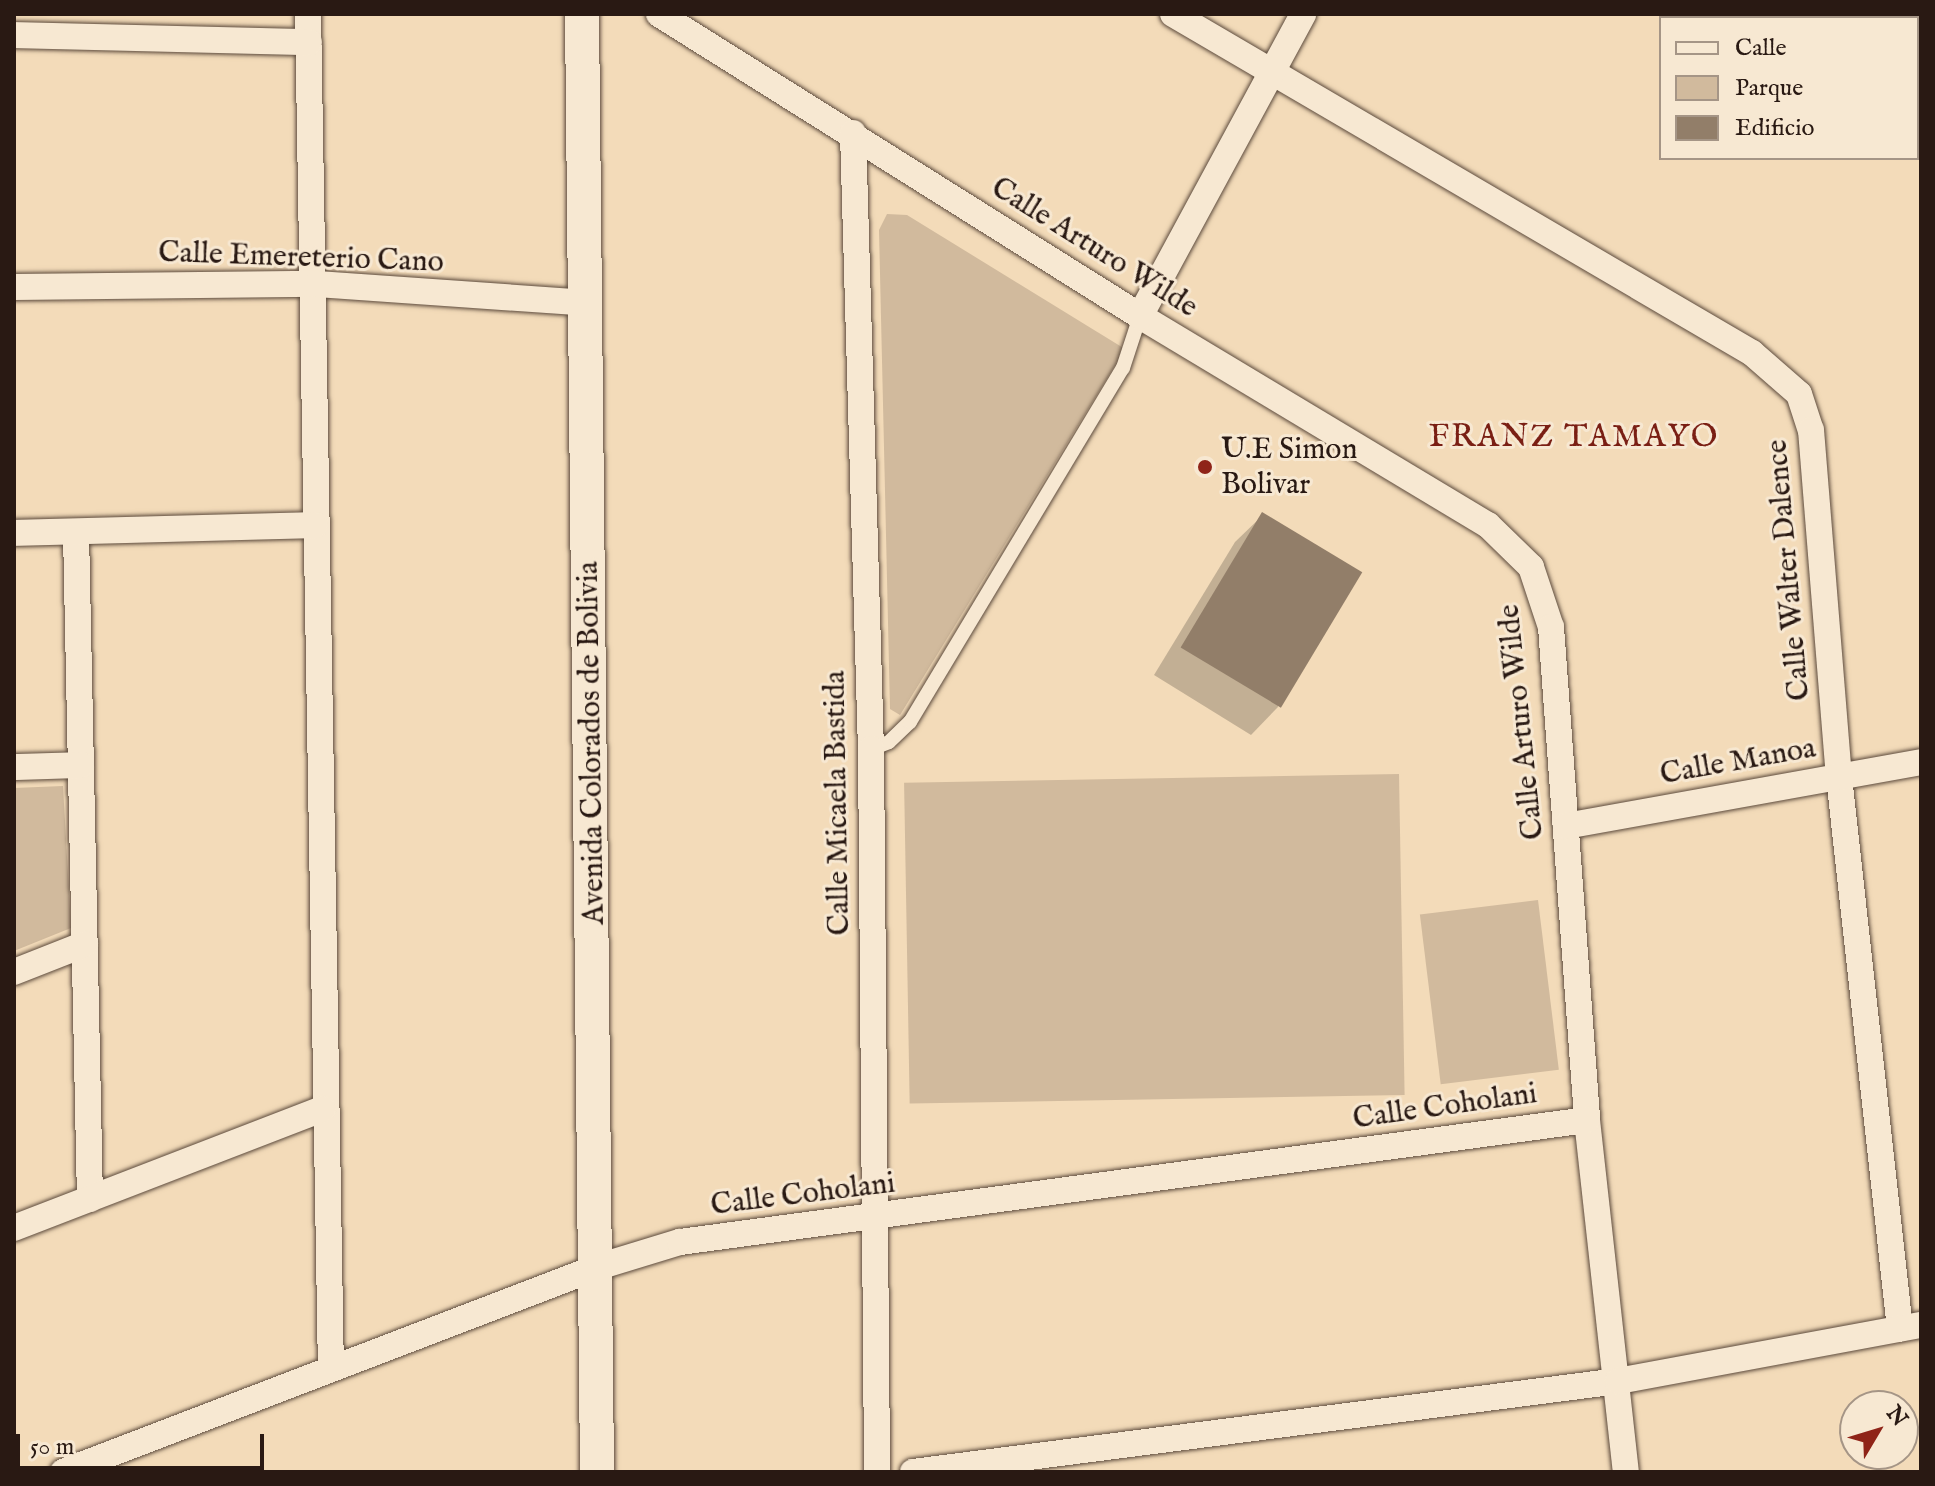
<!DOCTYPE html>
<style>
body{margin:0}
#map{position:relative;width:1935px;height:1486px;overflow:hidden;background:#f3dbb9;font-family:"IM FELL English",serif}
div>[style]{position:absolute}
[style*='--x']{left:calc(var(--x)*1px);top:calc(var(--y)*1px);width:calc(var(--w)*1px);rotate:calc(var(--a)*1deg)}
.green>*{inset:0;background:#d1ba9d;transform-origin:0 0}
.shadow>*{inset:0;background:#0003}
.building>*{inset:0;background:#927e69;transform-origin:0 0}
.roads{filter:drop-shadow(0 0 2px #5c4a3c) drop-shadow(0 0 2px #5c4a3c)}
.service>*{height:14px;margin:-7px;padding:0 7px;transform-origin:7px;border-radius:7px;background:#f7e8d2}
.minor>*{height:26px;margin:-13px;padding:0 13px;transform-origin:13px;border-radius:13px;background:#f7e8d2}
.tertiary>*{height:34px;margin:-17px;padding:0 17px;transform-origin:17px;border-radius:17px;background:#f7e8d2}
.dots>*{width:22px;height:22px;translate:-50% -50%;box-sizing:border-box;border:4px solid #f7e8d2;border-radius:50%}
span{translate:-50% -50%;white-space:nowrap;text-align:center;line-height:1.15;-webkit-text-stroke:6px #f7e8d2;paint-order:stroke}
.street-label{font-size:30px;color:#291913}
.poi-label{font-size:30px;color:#291913}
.left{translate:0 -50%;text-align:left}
.neighbourhood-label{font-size:32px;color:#7a1f14;letter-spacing:2px}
.frame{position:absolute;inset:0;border:16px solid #291913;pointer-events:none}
.legend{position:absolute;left:1659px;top:16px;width:260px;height:144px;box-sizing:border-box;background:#f7e8d2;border:2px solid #a59586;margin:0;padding:10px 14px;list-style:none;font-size:24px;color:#291913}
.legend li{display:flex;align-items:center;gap:16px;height:40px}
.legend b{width:40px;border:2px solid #a59586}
.north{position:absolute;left:1839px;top:1390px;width:80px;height:80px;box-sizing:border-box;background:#f7e8d2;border:2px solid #a59586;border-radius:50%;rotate:52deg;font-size:22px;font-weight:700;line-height:32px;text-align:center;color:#291913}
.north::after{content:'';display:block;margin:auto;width:28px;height:36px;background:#8f2418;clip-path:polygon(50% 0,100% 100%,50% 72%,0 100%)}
.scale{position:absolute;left:16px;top:1434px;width:248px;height:36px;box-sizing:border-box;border:4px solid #291913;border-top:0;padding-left:10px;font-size:24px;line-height:28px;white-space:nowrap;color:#291913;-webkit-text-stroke:6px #f7e8d2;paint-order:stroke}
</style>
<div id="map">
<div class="green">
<i style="clip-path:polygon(887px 214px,907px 215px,1125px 349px,900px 715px,890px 709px,879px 230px)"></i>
<i style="left:1399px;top:774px;width:321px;height:495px;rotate:89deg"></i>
<i style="clip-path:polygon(63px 786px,71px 928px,14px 951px,14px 788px)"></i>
<i style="left:1538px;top:900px;width:171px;height:119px;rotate:83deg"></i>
</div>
<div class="shadow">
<i style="clip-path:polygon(1263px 515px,1278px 707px,1251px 735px,1154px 675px,1235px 542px)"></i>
</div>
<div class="building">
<i style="left:1262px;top:512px;width:117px;height:158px;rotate:31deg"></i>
</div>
<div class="roads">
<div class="service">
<i style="--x:871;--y:749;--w:19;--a:-21"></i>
<i style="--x:889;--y:742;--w:29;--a:-44"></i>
<i style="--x:910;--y:722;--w:413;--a:-59"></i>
<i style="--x:1123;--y:368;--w:55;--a:-71.9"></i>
</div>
<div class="minor">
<i style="--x:308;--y:14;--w:1353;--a:89.03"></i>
<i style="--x:659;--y:14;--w:568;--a:32.12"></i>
<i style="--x:1140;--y:316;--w:406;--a:31"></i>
<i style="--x:1488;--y:525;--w:60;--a:44.3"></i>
<i style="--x:1531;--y:567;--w:63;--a:71.6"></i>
<i style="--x:1551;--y:627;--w:494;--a:85.8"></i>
<i style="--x:1587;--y:1120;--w:354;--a:83.7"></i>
<i style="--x:1173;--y:14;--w:671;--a:30.35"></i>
<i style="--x:1752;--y:353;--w:62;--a:41.1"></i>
<i style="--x:1799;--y:394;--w:38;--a:72"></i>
<i style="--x:1811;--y:430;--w:348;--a:85.4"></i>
<i style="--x:1839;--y:777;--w:555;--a:83.69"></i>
<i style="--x:1719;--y:14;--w:7;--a:34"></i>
<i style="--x:14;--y:35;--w:295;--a:1.4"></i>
<i style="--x:853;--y:133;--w:616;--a:88.33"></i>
<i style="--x:871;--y:749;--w:723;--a:89.52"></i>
<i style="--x:1917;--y:134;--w:5;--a:37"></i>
<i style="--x:14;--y:287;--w:303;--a:-0.6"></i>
<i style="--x:317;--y:284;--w:271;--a:4"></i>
<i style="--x:1140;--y:316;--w:343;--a:-61.6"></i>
<i style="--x:76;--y:532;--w:667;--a:88.8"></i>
<i style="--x:14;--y:533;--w:301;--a:-1.5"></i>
<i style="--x:14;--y:767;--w:67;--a:-1.7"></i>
<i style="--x:1566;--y:826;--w:361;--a:-10.2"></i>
<i style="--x:14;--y:972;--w:76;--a:-21.5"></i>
<i style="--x:14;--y:1228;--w:331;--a:-21.1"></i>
<i style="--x:63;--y:1472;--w:573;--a:-20.97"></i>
<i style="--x:598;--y:1267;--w:86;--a:-17"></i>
<i style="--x:680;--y:1242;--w:915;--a:-7.66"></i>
<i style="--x:913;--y:1472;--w:711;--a:-7.35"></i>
<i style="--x:1618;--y:1381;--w:308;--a:-10.5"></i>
</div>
<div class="tertiary">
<i style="--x:582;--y:14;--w:1458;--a:89.41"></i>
</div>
</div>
<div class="dots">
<i style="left:1205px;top:467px;background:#8f2418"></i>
</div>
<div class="street-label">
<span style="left:1094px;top:248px;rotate:32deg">Calle Arturo Wilde</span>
<span style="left:301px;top:258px;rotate:2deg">Calle Emereterio Cano</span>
<span style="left:1789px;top:570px;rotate:-95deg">Calle Walter Dalence</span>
<span style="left:1522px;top:722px;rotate:-96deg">Calle Arturo Wilde</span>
<span style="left:592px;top:743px;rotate:-91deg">Avenida Colorados de Bolivia</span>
<span style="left:1738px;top:762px;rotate:-10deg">Calle Manoa</span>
<span style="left:838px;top:803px;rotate:-91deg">Calle Micaela Bastida</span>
<span style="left:1445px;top:1107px;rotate:-8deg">Calle Coholani</span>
<span style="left:803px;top:1195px;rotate:-7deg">Calle Coholani</span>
</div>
<div class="poi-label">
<span class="left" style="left:1221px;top:467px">U.E Simon<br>Bolivar</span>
</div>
<div class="neighbourhood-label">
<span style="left:1574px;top:438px">FRANZ TAMAYO</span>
</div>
<div class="frame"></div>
<ul class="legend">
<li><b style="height:10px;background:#f7e8d2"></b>Calle</li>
<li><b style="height:22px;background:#d1ba9d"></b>Parque</li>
<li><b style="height:22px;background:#927e69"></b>Edificio</li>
</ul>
<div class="north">N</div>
<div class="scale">50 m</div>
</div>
